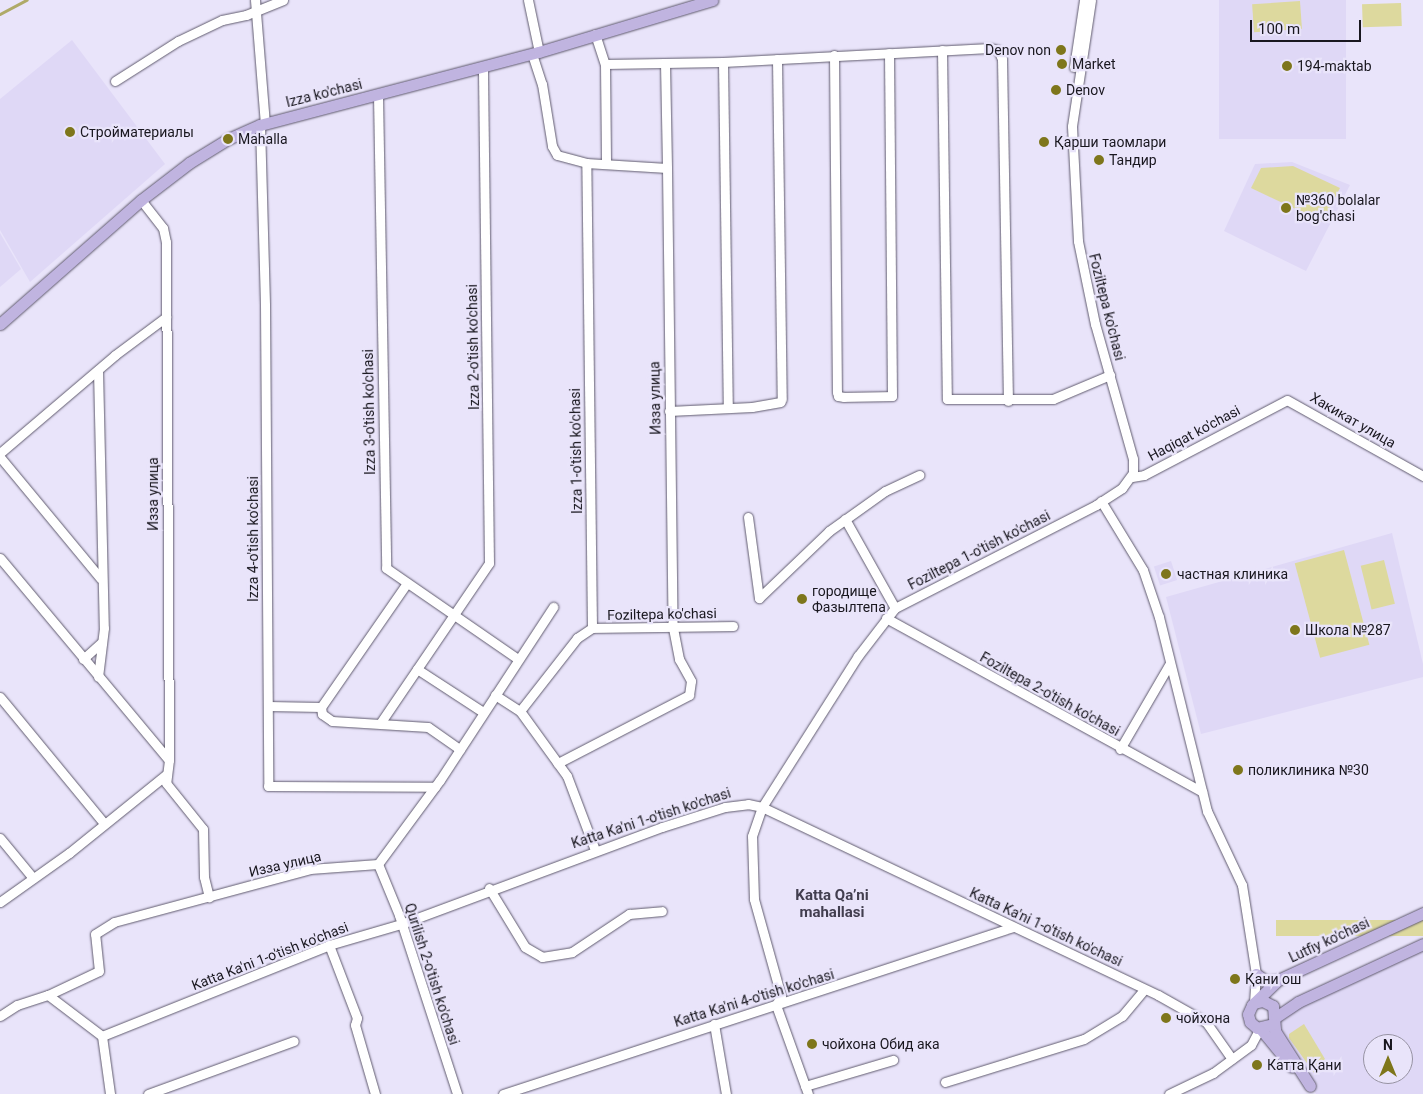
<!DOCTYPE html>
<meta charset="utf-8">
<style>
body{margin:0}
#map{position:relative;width:1423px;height:1094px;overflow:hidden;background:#e9e4fa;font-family:Roboto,sans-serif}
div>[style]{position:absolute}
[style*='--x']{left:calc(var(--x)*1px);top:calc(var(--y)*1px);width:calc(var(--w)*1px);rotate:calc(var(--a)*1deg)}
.built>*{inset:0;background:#dfd8f6;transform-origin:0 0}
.green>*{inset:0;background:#ddd99e;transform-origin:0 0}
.stream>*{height:2.5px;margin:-1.25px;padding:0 1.25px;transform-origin:1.25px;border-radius:1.25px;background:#afaa68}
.roads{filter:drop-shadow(0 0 1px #605b6e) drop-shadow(0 0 1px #605b6e)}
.minor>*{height:9px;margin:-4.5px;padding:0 4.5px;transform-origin:4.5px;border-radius:4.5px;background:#fff}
.major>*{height:11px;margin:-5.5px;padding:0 5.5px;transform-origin:5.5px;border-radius:5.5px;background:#c0b4e0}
.dots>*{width:14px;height:14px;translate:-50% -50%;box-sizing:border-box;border:2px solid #e9e4fa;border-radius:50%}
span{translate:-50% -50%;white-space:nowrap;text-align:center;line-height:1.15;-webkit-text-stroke:4.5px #e9e4fa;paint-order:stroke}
.poi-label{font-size:14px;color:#19171f}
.right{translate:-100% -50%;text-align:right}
.left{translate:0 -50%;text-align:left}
.street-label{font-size:14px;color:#19171f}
.neighbourhood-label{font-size:15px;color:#423e4f;font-weight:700}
.north{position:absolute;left:1363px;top:1034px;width:50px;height:50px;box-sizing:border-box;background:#e9e4fa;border:1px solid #9692a2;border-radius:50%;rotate:0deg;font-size:14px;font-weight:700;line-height:20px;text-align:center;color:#19171f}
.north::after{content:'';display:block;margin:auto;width:18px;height:22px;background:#7e761b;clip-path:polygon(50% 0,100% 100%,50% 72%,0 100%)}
.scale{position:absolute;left:1250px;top:20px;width:111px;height:22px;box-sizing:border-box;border:2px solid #19171f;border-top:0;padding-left:6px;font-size:15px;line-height:18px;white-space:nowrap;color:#19171f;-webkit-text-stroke:4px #e9e4fa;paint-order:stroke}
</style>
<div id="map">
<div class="built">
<i style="left:1219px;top:0;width:127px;height:139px"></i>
<i style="clip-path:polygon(72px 40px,165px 164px,30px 282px,0 230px,0 99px)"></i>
<i style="clip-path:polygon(1292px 162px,1350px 185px,1306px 271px,1224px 231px,1255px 164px)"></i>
<i style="clip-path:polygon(0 233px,21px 269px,0 287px)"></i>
<i style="clip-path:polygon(1392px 533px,1423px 664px,1423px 677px,1201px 734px,1166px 597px)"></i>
<i style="left:1171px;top:561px;width:20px;height:18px;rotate:72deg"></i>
<i style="clip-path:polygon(evenodd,1423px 944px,1423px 1094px,1316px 1094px,1279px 1038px,1276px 1019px,1423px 944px,1373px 1044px,1403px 1044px,1403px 1074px,1373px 1074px,1373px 1044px)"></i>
</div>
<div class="green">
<i style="left:1300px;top:1px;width:28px;height:48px;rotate:86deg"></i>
<i style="left:1401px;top:3px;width:23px;height:39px;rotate:88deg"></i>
<i style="clip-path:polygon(1293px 166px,1340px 188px,1323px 222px,1251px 188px,1261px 168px)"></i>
<i style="left:1344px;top:550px;width:98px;height:51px;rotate:75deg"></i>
<i style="left:1384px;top:560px;width:45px;height:24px;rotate:76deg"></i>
<i style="left:1423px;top:920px;width:16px;height:147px;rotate:90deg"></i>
<i style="clip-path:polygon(1304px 1024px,1325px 1059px,1314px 1073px,1289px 1038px,1289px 1034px)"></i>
</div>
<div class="stream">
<i style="--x:0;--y:14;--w:30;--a:-28"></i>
</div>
<div class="roads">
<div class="minor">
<i style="--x:255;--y:0;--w:124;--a:85.4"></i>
<i style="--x:528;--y:0;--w:53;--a:78.1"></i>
<i style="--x:595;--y:34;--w:32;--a:72"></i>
<i style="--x:605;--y:64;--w:100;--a:89.4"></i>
<i style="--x:942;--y:50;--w:349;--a:89.2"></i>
<i style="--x:947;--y:399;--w:106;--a:0"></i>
<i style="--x:1053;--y:399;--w:62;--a:-22.8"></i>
<i style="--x:532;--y:54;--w:32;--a:72"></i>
<i style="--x:542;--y:84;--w:63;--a:80.8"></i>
<i style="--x:552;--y:146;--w:10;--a:61"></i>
<i style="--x:557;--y:155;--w:30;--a:15"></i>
<i style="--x:586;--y:163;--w:81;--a:3.5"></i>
<i style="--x:667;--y:168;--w:460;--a:89.3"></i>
<i style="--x:673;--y:628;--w:32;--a:79"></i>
<i style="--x:679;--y:659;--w:25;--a:61"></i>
<i style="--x:691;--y:681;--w:14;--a:98"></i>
<i style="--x:689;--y:695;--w:148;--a:152.6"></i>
<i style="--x:834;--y:55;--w:337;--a:89.5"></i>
<i style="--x:837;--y:392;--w:4;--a:76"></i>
<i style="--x:838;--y:396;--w:6;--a:9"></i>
<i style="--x:844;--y:397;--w:48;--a:-1.2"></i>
<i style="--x:892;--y:396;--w:343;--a:-90.5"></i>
<i style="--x:777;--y:59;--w:340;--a:89.2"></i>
<i style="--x:723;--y:62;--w:345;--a:89.2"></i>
<i style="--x:665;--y:63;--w:105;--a:88.9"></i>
<i style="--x:605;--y:64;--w:118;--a:-1"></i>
<i style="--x:723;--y:62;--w:267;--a:-3"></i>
<i style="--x:990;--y:48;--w:8;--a:14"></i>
<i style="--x:998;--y:50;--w:10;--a:66"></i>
<i style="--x:1002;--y:59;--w:342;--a:89"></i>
<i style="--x:1074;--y:67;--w:68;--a:-81.5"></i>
<i style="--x:115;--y:81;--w:75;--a:-32.4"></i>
<i style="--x:178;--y:41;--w:49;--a:-25.5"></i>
<i style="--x:222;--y:20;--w:25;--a:-12"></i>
<i style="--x:246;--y:15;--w:40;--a:-22"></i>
<i style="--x:378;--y:95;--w:473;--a:89"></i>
<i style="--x:386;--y:568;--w:160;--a:34.6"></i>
<i style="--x:260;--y:125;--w:180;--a:88.4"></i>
<i style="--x:265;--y:305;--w:481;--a:89.6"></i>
<i style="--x:268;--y:786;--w:167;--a:0.3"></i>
<i style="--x:141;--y:200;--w:36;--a:52"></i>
<i style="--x:163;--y:228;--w:14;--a:78"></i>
<i style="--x:166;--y:242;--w:518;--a:89.67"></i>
<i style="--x:98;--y:370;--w:258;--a:88.7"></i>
<i style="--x:104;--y:628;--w:49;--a:97"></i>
<i style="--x:669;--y:411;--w:83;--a:-2.8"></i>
<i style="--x:752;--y:407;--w:29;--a:-10"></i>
<i style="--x:0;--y:453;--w:151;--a:-40.4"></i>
<i style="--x:115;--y:355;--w:64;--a:-36.7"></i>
<i style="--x:0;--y:457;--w:158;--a:50.4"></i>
<i style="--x:1132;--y:477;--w:12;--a:-9"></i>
<i style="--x:1144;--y:475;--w:161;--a:-27.7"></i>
<i style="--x:1287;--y:400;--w:156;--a:29.2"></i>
<i style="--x:1101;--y:501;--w:81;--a:58.7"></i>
<i style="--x:1143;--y:570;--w:50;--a:71.2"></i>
<i style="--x:1159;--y:617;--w:200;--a:76.1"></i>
<i style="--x:1207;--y:811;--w:82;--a:64.7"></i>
<i style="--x:1242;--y:885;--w:90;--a:81.1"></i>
<i style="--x:1256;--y:974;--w:29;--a:94"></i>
<i style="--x:748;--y:517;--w:82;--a:82.3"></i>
<i style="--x:759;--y:598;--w:97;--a:-43.7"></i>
<i style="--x:829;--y:531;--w:69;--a:-35.5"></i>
<i style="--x:885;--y:491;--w:38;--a:-25"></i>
<i style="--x:845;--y:519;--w:102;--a:60.7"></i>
<i style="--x:0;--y:558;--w:263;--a:50.1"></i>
<i style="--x:169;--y:760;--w:23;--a:97"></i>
<i style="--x:166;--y:783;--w:59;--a:51.2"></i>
<i style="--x:203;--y:829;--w:48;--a:88.8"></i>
<i style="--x:204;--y:877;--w:21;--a:76"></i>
<i style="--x:407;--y:583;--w:151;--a:124.7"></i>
<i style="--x:321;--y:707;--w:7;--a:82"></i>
<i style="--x:322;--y:714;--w:12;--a:35"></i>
<i style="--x:332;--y:721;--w:96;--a:3.6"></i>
<i style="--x:428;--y:727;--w:39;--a:35"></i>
<i style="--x:886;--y:618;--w:361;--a:28.8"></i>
<i style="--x:592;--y:628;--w:141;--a:-0.8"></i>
<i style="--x:83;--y:659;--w:25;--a:-42"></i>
<i style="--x:417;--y:669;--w:79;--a:33.1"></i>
<i style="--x:495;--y:695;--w:30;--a:33"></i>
<i style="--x:520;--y:711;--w:80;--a:54.1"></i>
<i style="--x:567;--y:776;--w:79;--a:69.3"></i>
<i style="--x:0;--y:697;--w:163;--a:50.5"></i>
<i style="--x:268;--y:706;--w:53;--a:1.1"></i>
<i style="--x:520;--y:711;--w:93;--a:-52"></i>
<i style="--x:577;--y:638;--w:18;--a:-34"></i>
<i style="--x:592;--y:628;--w:465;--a:-90.7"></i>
<i style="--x:381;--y:722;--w:192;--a:-55.8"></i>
<i style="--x:489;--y:563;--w:496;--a:-90.7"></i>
<i style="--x:1120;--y:749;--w:99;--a:-59.8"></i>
<i style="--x:0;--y:838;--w:52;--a:50.5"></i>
<i style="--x:378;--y:864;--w:55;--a:67.6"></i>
<i style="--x:399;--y:915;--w:188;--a:72"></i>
<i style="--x:489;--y:888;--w:69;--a:58.6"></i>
<i style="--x:525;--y:947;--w:20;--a:30"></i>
<i style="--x:542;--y:957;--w:30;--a:-9"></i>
<i style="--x:572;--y:952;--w:69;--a:-33.7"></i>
<i style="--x:629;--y:914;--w:33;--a:-5"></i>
<i style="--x:0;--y:902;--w:85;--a:-35.4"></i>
<i style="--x:69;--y:853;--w:126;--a:-38.9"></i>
<i style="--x:329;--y:945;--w:78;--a:69"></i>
<i style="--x:357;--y:1018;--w:7;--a:106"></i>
<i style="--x:355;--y:1025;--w:72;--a:73.8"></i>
<i style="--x:48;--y:995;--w:56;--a:-25.2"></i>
<i style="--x:99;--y:971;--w:37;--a:-96"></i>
<i style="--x:95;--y:934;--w:22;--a:-32"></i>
<i style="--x:114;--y:922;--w:203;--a:-15.1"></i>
<i style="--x:310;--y:869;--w:68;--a:-4.2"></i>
<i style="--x:378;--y:864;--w:104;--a:-53.6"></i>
<i style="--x:440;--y:780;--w:207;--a:-56.8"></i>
<i style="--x:0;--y:1016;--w:20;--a:-33"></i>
<i style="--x:17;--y:1005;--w:33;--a:-18"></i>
<i style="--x:48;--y:995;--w:68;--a:37.2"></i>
<i style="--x:714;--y:1024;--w:71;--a:80.3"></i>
<i style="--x:102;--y:1036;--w:245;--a:-21.8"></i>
<i style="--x:329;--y:945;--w:75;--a:-16.3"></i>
<i style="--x:401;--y:924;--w:278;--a:-20.4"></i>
<i style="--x:662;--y:827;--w:66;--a:-17.6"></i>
<i style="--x:725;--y:807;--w:23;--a:-7"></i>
<i style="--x:748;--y:804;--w:14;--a:12"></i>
<i style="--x:762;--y:807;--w:438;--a:25.4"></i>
<i style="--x:1158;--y:995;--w:55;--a:29.4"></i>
<i style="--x:1206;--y:1022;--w:45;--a:54.9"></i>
<i style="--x:102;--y:1036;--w:59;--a:82.1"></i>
<i style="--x:945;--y:1082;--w:145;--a:-17.2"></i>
<i style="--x:1084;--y:1039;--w:44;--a:-31.2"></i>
<i style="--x:1122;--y:1016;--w:35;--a:-50"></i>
<i style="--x:805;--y:1086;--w:92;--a:-16.5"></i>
<i style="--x:148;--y:1094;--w:155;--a:-20"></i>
<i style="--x:503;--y:1094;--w:537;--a:-18.13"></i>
<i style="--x:808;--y:1094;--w:95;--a:-109.8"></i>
<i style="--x:776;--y:1005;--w:10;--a:-61"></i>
<i style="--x:781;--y:996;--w:101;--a:-105.6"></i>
<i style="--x:754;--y:899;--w:63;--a:-91.8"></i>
<i style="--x:752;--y:836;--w:31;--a:-71"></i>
<i style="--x:762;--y:807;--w:179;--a:-57.6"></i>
<i style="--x:858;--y:656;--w:61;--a:-52.4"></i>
<i style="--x:895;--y:608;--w:226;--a:-27.1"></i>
<i style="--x:1096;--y:505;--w:31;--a:-33"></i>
<i style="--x:1122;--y:488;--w:19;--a:-54"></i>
<i style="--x:1133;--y:473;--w:14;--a:-90"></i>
<i style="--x:1133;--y:459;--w:140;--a:-105.7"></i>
<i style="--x:1095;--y:324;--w:85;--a:-101.6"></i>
<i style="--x:1078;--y:241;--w:115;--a:-93"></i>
<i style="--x:1072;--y:126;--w:127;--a:-81.4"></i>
<i style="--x:1169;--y:1094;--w:49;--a:-25.5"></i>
<i style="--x:1213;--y:1073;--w:47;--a:-36.4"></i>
<i style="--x:1251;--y:1045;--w:19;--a:-62"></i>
</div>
<div class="major">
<i style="--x:0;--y:324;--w:188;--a:-41.3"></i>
<i style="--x:141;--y:200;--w:61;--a:-37.6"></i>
<i style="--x:189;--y:163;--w:46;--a:-31.6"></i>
<i style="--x:228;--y:139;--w:35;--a:-24"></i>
<i style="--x:260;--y:125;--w:288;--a:-14.7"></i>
<i style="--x:539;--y:52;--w:181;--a:-16.7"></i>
<i style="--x:1256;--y:974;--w:12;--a:35"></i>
<i style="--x:1266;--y:981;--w:12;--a:-5"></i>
<i style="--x:1254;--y:1003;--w:9;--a:-13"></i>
<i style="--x:1263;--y:1001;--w:11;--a:27"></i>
<i style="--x:1273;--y:1006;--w:25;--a:85"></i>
<i style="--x:1275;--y:1031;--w:65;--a:57.5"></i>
<i style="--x:1276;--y:1017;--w:27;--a:-34"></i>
<i style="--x:1298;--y:1002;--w:138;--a:-24.9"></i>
<i style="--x:1273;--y:1024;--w:16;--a:166"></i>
<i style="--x:1257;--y:1028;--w:9;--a:-139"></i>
<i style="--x:1250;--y:1022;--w:8;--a:-104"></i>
<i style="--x:1248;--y:1014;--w:10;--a:-66"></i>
<i style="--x:1252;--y:1005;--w:36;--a:-44"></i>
<i style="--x:1278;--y:980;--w:160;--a:-24.8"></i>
<i style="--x:1260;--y:1028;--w:50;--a:50.6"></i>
</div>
</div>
<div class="dots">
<i style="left:1061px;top:50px;background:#7e761b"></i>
<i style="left:1062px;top:64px;background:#7e761b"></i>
<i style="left:1287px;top:66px;background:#7e761b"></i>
<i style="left:1056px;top:90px;background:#7e761b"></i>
<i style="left:70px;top:132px;background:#7e761b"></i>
<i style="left:228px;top:139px;background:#7e761b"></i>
<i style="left:1044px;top:142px;background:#7e761b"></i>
<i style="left:1099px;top:160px;background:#7e761b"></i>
<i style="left:1286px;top:208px;background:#7e761b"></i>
<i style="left:1166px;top:574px;background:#7e761b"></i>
<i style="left:802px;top:599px;background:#7e761b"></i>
<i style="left:1295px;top:630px;background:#7e761b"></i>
<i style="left:1238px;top:770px;background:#7e761b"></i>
<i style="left:1235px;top:979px;background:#7e761b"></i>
<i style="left:1166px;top:1018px;background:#7e761b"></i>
<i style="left:812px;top:1044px;background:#7e761b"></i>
<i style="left:1257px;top:1065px;background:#7e761b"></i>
</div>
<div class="poi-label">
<span class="right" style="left:1051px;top:50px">Denov non</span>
<span class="left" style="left:1072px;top:64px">Market</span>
<span class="left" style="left:1297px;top:66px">194-maktab</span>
<span class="left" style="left:1066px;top:90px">Denov</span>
<span class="left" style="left:80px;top:132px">Стройматериалы</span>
<span class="left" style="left:238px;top:139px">Mahalla</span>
<span class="left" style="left:1054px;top:142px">Қарши таомлари</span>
<span class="left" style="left:1109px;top:160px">Тандир</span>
<span class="left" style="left:1296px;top:208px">№360 bolalar<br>bog'chasi</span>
<span class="left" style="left:1177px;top:574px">частная клиника</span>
<span class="left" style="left:812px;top:599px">городище<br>Фазылтепа</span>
<span class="left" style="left:1305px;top:630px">Школа №287</span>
<span class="left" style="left:1248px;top:770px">поликлиника №30</span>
<span class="left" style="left:1245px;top:979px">Қани ош</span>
<span class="left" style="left:1176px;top:1018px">чойхона</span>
<span class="left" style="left:822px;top:1044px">чойхона Обид ака</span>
<span class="left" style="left:1267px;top:1065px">Катта Қани</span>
</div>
<div class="street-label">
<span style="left:324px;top:93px;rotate:-14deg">Izza ko'chasi</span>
<span style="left:1107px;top:307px;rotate:76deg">Foziltepa ko'chasi</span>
<span style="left:473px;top:347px;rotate:-91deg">Izza 2-o'tish ko'chasi</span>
<span style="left:655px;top:398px;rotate:-91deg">Изза улица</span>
<span style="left:369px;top:412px;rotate:-91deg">Izza 3-o'tish ko'chasi</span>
<span style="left:1353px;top:420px;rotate:30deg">Хакикат улица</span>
<span style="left:1194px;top:433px;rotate:-28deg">Haqiqat ko'chasi</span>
<span style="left:576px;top:451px;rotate:-91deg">Izza 1-o'tish ko'chasi</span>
<span style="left:153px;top:494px;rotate:-90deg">Изза улица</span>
<span style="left:253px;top:539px;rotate:-90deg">Izza 4-o'tish ko'chasi</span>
<span style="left:979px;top:550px;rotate:-27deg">Foziltepa 1-o'tish ko'chasi</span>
<span style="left:662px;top:614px;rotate:-1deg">Foziltepa ko'chasi</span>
<span style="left:1050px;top:694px;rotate:29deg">Foziltepa 2-o'tish ko'chasi</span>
<span style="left:651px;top:818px;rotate:-18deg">Katta Ka'ni 1-o'tish ko'chasi</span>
<span style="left:285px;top:864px;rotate:-13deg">Изза улица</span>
<span style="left:1046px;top:927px;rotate:25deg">Katta Ka'ni 1-o'tish ko'chasi</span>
<span style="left:1329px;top:940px;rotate:-25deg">Lutfiy ko'chasi</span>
<span style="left:270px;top:956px;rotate:-21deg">Katta Ka'ni 1-o'tish ko'chasi</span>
<span style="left:432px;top:974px;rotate:72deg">Qurilish 2-o'tish ko'chasi</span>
<span style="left:754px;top:998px;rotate:-17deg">Katta Ka'ni 4-o'tish ko'chasi</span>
</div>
<div class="neighbourhood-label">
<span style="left:832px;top:904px">Katta Qaʼni<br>mahallasi</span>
</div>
<div class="north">N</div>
<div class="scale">100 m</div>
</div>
